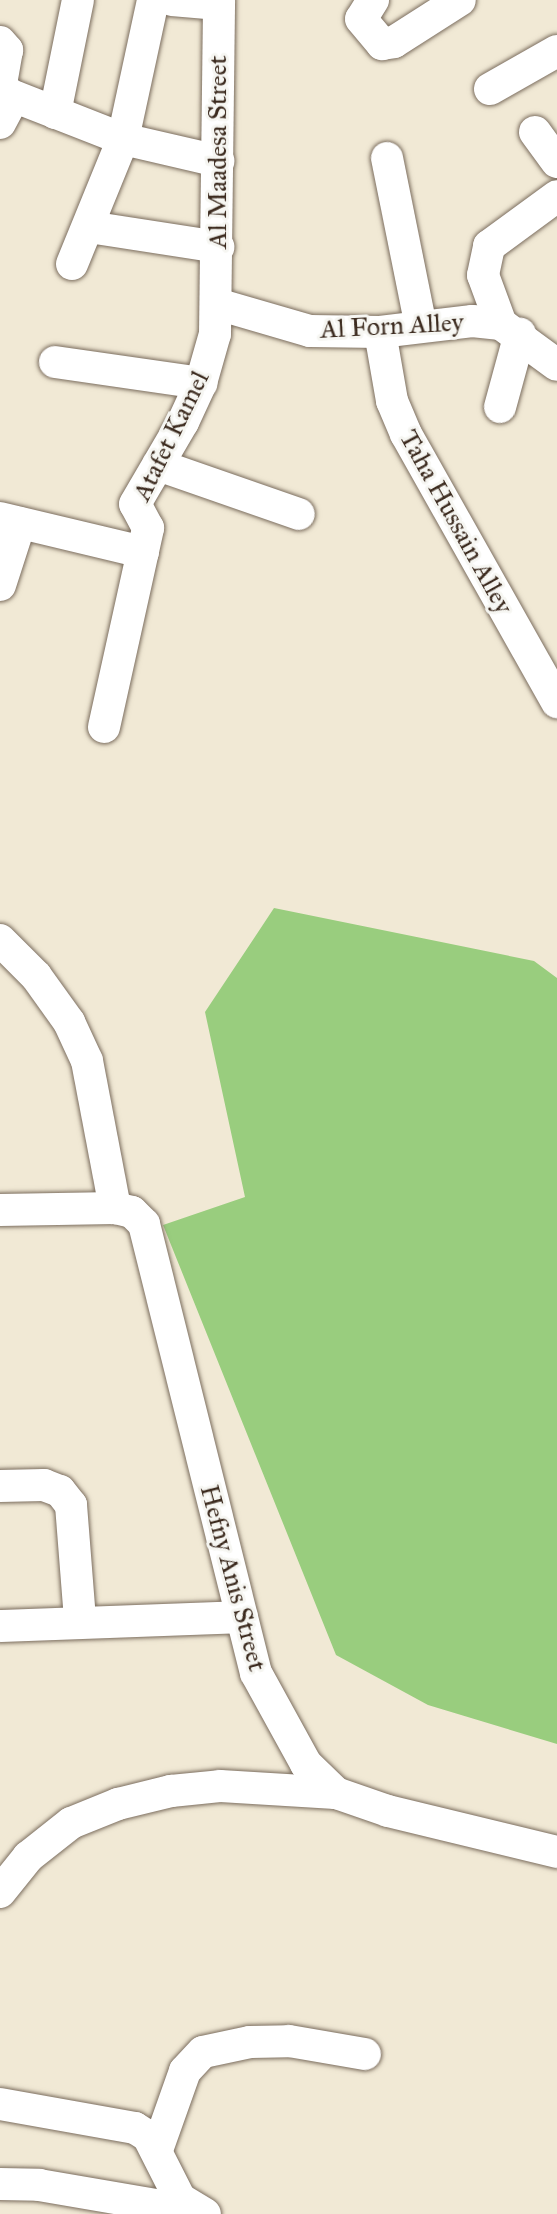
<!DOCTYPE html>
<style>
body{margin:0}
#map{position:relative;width:557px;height:2214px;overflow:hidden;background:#f1e9d5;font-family:"IM FELL Great Primer",serif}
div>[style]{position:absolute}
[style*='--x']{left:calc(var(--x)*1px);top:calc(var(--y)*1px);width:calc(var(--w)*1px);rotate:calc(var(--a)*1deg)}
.green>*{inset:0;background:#99cd7e}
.roads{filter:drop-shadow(0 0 2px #7b6d5e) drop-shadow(0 0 2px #7b6d5e)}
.street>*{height:32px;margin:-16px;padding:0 16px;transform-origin:16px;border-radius:16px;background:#fff}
span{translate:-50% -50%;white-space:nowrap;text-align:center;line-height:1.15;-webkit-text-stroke:6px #f6f6f2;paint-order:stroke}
.street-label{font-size:26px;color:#3b2a1e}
</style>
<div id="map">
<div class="green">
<i style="clip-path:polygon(274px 908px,534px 961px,557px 978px,557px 1744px,428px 1705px,336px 1655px,163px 1225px,245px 1197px,205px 1012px)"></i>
</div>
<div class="roads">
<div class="street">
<i style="--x:172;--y:0;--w:47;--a:4.9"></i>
<i style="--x:373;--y:0;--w:22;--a:122"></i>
<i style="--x:361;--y:19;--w:33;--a:50"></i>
<i style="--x:382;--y:44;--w:12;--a:-9"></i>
<i style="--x:394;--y:42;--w:78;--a:-32.5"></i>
<i style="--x:0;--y:42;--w:11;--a:49"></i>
<i style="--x:7;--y:50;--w:34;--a:100"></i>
<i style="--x:1;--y:83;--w:13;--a:58"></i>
<i style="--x:8;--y:94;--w:123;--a:21.4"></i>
<i style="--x:123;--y:139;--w:98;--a:13"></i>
<i style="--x:490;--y:89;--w:77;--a:-29.6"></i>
<i style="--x:55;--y:113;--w:115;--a:-78.5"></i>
<i style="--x:0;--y:123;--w:30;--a:-62"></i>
<i style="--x:535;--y:132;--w:37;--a:54"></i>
<i style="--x:387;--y:158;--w:171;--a:78.6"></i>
<i style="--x:89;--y:227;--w:131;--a:8.8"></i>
<i style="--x:72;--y:264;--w:135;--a:-67.8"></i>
<i style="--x:123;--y:139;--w:142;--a:-77.8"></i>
<i style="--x:217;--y:304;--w:97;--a:16.2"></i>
<i style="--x:310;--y:331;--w:70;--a:0.8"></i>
<i style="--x:380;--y:332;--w:93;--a:-6.8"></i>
<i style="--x:472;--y:321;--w:29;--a:6"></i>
<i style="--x:501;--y:324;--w:69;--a:36.2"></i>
<i style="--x:501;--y:324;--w:52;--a:-110.2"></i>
<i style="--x:483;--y:275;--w:30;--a:-78"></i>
<i style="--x:489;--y:246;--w:84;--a:-36.3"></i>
<i style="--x:380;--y:332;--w:70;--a:80.1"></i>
<i style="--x:392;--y:401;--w:36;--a:67"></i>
<i style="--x:406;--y:434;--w:308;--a:60.6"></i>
<i style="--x:55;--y:362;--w:148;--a:8.2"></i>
<i style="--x:500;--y:407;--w:76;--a:-74.7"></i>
<i style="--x:158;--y:465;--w:149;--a:19.2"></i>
<i style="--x:0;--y:518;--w:147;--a:13.4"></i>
<i style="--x:0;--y:585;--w:65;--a:-72.1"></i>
<i style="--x:104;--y:727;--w:204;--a:-77.5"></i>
<i style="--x:148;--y:528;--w:27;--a:-118"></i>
<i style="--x:135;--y:504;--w:95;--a:-59.7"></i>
<i style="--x:183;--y:422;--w:43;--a:-65.2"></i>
<i style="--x:201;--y:383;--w:51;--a:-74.1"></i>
<i style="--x:215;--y:334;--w:334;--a:-89.3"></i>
<i style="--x:0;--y:940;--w:51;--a:45"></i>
<i style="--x:36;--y:976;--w:57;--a:54.3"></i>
<i style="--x:69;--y:1022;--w:43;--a:65.2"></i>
<i style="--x:87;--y:1061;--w:150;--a:79.2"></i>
<i style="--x:0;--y:1210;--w:115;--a:-1"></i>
<i style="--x:115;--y:1208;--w:17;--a:13"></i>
<i style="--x:132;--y:1212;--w:17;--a:45"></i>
<i style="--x:144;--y:1224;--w:463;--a:76"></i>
<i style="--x:256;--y:1673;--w:104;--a:61.2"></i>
<i style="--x:306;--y:1764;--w:42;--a:44"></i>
<i style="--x:336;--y:1793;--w:55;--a:19.1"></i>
<i style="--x:388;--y:1811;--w:174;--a:13.6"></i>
<i style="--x:0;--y:1486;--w:44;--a:-1.3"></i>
<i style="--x:44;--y:1485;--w:17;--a:21"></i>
<i style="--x:60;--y:1491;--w:18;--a:52"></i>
<i style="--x:71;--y:1505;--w:115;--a:85.5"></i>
<i style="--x:0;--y:1626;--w:242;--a:-2.1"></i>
<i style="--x:0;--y:1892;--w:45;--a:-51.3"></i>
<i style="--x:28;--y:1857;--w:55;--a:-38.3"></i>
<i style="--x:71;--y:1823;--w:51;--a:-22"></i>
<i style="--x:118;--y:1804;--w:55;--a:-13.8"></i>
<i style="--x:171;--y:1791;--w:49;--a:-5.8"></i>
<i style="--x:220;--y:1786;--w:116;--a:3.5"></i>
<i style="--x:0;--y:2104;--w:137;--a:10.1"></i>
<i style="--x:135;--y:2128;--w:15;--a:32"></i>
<i style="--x:148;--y:2136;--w:71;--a:63.1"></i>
<i style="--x:180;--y:2199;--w:29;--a:31"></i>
<i style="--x:157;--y:2150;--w:84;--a:-70.5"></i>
<i style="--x:185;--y:2071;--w:26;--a:-47"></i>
<i style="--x:203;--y:2052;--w:48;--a:-12"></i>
<i style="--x:250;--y:2042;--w:39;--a:-1"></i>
<i style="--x:289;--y:2041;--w:77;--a:9.7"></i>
<i style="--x:0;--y:2184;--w:39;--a:1"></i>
<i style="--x:39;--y:2185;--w:160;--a:9.7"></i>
</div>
</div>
<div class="street-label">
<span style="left:218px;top:152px;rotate:-90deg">Al Maadesa Street</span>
<span style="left:392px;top:326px;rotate:-3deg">Al Forn Alley</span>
<span style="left:171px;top:436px;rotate:-64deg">Atafet Kamel</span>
<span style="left:456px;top:522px;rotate:61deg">Taha Hussain Alley</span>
<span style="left:233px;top:1578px;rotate:75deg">Hefny Anis Street</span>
</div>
</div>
